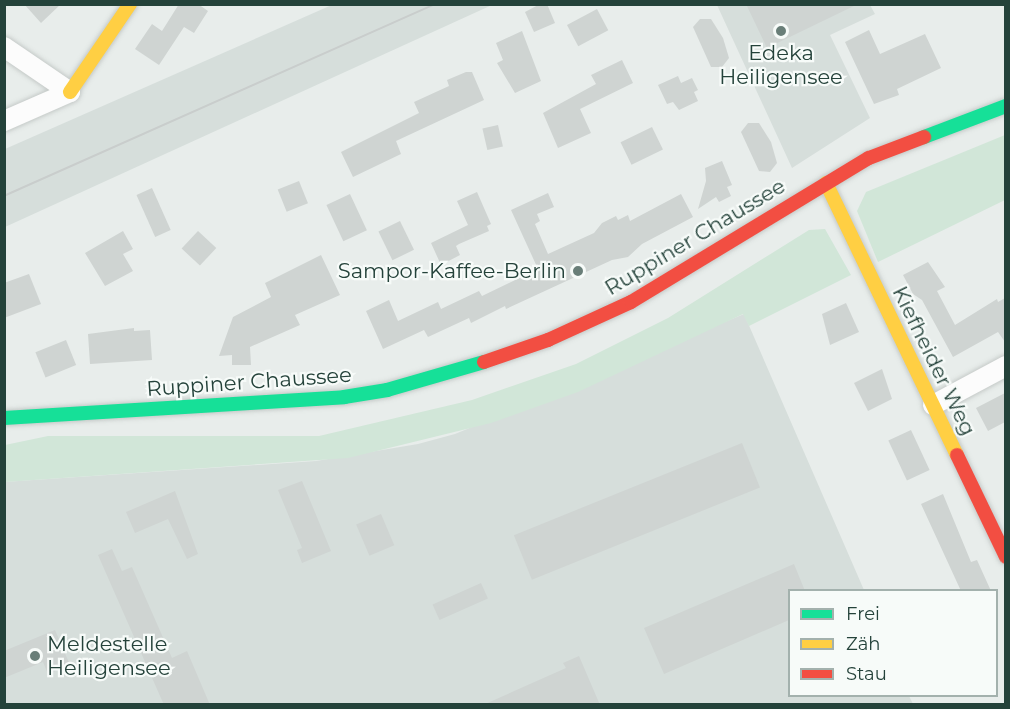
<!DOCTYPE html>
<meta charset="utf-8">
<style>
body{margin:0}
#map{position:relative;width:1010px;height:709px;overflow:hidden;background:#e8edeb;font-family:Montserrat,sans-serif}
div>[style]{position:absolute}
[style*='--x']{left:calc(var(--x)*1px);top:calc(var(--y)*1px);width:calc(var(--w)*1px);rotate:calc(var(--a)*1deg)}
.built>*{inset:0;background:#d6dedb}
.green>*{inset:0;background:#d1e6d8}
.building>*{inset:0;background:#cfd4d2;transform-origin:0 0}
.roads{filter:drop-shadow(0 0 2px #c5cac8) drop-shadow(0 0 2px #c5cac8)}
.street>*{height:20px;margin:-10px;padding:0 10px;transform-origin:10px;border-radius:10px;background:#fcfcfc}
.fast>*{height:14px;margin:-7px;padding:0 7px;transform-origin:7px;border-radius:7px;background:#16e098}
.slow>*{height:14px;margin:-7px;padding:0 7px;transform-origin:7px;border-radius:7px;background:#ffcf43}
.jam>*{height:14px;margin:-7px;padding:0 7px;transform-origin:7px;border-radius:7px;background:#f24e42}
.tram>*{height:1.5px;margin:-0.75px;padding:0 0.75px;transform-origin:0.75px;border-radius:0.75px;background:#c9cdcc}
.dots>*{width:16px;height:16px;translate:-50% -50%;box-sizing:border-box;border:3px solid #f7fbf9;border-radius:50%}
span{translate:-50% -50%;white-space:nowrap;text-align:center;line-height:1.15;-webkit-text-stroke:4.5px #f7fbf9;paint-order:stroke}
.poi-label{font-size:21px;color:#24423a}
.right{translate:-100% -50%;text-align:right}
.left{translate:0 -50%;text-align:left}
.street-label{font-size:21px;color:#24423a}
.frame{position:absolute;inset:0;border:6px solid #24423a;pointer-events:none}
.legend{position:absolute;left:788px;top:589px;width:210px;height:108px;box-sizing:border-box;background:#f7fbf9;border:2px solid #a3b1ad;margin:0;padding:8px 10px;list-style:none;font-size:18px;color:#24423a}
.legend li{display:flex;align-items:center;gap:12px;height:30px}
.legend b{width:30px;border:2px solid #a3b1ad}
</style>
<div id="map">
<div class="built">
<i style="clip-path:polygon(334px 4px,492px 5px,5px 227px,5px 149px)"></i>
<i style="clip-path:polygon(717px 5px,870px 5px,875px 14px,830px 35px,870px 118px,792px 168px)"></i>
<i style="clip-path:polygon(744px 314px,864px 590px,790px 590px,790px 696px,909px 696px,913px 704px,5px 704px,4px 482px,316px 461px,418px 444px,455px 434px)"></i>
</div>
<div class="green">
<i style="clip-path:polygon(1005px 135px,1005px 200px,878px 262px,857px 211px,866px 192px)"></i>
<i style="clip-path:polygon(825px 229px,851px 275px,749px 326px,743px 314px,578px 392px,491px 423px,348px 458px,5px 482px,5px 445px,48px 436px,319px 436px,472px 400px,576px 364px,668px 318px,809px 230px)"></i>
</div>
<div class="building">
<i style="clip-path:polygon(24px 4px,61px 4px,41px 23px)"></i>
<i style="clip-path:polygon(179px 4px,198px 4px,208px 11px,194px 33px,184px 27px,159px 65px,135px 49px,152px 24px,162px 31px)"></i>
<i style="clip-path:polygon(540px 4px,547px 4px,555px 23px,534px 32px,525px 12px)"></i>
<i style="clip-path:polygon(746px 4px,858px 4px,767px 48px)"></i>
<i style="left:597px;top:9px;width:24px;height:34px;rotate:62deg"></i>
<i style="clip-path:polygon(700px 19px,711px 19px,723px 38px,729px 58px,722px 67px,711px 67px,693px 27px)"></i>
<i style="clip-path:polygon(869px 30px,880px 54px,925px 34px,941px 68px,897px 89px,899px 95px,874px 104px,845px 42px)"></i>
<i style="clip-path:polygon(522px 31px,541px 81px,515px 93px,497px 63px,503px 60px,496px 43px)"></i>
<i style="clip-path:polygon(622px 60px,633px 83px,580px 109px,591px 133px,558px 148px,543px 113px,596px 84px,591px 75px)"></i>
<i style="clip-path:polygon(466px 72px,472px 72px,484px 100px,396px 141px,401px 154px,353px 177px,341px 152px,419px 113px,414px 102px,449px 86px,447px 80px)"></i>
<i style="clip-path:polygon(678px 76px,681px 83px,692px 78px,698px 90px,694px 92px,698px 101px,679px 110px,673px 102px,667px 104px,658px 85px)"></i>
<i style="clip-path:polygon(748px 123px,759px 123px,771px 142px,777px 163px,770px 172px,759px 171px,741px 132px)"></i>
<i style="left:498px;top:125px;width:22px;height:16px;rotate:77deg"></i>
<i style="left:652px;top:127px;width:25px;height:35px;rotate:64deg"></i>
<i style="clip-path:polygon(722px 161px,732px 185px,727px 187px,731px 196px,719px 202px,716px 197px,698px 209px,706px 181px,705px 168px)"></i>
<i style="left:299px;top:181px;width:24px;height:23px;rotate:68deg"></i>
<i style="left:152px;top:188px;width:46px;height:17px;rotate:66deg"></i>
<i style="clip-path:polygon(477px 192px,491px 224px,487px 226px,489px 231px,459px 244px,456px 246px,460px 255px,441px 265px,431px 243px,468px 225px,457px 201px)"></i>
<i style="clip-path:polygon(548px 193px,554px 207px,537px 214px,540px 221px,535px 224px,548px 254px,594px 233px,602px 223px,616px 216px,618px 220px,628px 215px,630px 221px,681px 194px,693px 217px,642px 244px,628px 257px,612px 260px,506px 309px,505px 306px,471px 323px,469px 318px,428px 337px,424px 330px,383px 349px,366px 311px,389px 300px,398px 321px,438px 302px,441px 309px,479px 291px,482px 296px,538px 269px,511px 210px)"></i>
<i style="left:350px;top:194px;width:40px;height:26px;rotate:65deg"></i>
<i style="left:400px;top:221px;width:32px;height:24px;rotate:64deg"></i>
<i style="clip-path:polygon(123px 231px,133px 249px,123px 254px,133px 271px,105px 286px,85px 253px)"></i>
<i style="left:198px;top:231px;width:25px;height:24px;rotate:43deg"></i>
<i style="clip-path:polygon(321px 255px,340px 295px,295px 315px,300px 325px,250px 347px,251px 365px,232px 365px,232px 355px,219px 356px,233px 317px,271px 297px,265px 283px)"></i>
<i style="clip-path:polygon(928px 262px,945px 287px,937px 291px,955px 325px,997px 299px,998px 302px,1005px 298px,1005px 342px,998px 332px,953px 357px,922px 300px,913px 294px,903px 275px)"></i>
<i style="clip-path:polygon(29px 274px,41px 304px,4px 318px,4px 283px)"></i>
<i style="clip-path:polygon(846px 303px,859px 332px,830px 345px,822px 314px)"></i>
<i style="clip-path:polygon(134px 328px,134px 331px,150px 330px,152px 360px,90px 364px,88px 334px)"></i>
<i style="left:66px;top:340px;width:27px;height:33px;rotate:68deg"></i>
<i style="clip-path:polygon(882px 369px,892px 399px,868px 411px,854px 383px)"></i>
<i style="clip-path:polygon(1005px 393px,1005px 422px,988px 431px,976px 408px)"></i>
<i style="left:911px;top:430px;width:44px;height:25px;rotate:65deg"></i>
<i style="left:742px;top:443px;width:48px;height:246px;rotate:68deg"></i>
<i style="clip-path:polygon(302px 481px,331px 551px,302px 563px,297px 550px,302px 548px,278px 490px)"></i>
<i style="clip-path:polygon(175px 491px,198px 554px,187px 559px,168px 519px,135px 533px,126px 512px)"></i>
<i style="clip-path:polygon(943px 494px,971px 562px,977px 560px,991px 591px,961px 591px,921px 504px)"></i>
<i style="left:381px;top:514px;width:34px;height:27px;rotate:67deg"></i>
<i style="clip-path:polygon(112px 549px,122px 571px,132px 567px,172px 658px,187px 651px,210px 705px,164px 705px,98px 555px)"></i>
<i style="clip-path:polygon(794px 564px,805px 591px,789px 591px,789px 620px,664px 674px,644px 628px)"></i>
<i style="left:481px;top:583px;width:17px;height:53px;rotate:66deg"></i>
<i style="clip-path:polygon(55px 630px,70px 665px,48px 674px,43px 662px,4px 678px,4px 651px)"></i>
<i style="clip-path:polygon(579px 656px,600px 705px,483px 705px,566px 668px,563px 663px)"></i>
</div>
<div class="roads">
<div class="street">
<i style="--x:4;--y:47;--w:80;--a:34.3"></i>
<i style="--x:4;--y:121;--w:72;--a:-23.7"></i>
<i style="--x:933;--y:405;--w:83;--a:-28.1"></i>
</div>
<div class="fast">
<i style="--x:924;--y:137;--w:88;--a:-20.7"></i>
<i style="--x:4;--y:418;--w:341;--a:-3.5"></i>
<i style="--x:344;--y:397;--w:44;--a:-9.2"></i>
<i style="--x:387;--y:390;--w:101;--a:-16.1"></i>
</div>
<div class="slow">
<i style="--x:70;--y:92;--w:107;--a:-55.7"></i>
<i style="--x:826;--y:183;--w:302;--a:64.3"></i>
</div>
<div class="jam">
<i style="--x:484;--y:362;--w:68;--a:-19"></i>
<i style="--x:548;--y:340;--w:91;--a:-24.6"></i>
<i style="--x:631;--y:302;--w:278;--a:-31.2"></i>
<i style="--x:869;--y:158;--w:59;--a:-20.9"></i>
<i style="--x:957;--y:455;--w:113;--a:64.3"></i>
</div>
</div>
<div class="tram">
<i style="--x:4;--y:196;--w:473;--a:-24"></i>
</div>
<div class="dots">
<i style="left:781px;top:31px;background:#697e78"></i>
<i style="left:578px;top:271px;background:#697e78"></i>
<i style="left:35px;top:656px;background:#697e78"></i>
</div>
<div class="poi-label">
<span style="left:781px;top:65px">Edeka<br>Heiligensee</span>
<span class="right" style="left:566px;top:271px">Sampor-Kaffee-Berlin</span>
<span class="left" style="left:47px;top:656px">Meldestelle<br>Heiligensee</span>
</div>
<div class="street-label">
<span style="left:695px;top:237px;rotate:-31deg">Ruppiner Chaussee</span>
<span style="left:934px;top:361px;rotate:64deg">Kiefheider Weg</span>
<span style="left:249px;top:382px;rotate:-4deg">Ruppiner Chaussee</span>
</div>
<div class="frame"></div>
<ul class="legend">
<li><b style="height:8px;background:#16e098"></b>Frei</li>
<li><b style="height:8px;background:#ffcf43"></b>Zäh</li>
<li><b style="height:8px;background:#f24e42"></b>Stau</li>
</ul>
</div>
